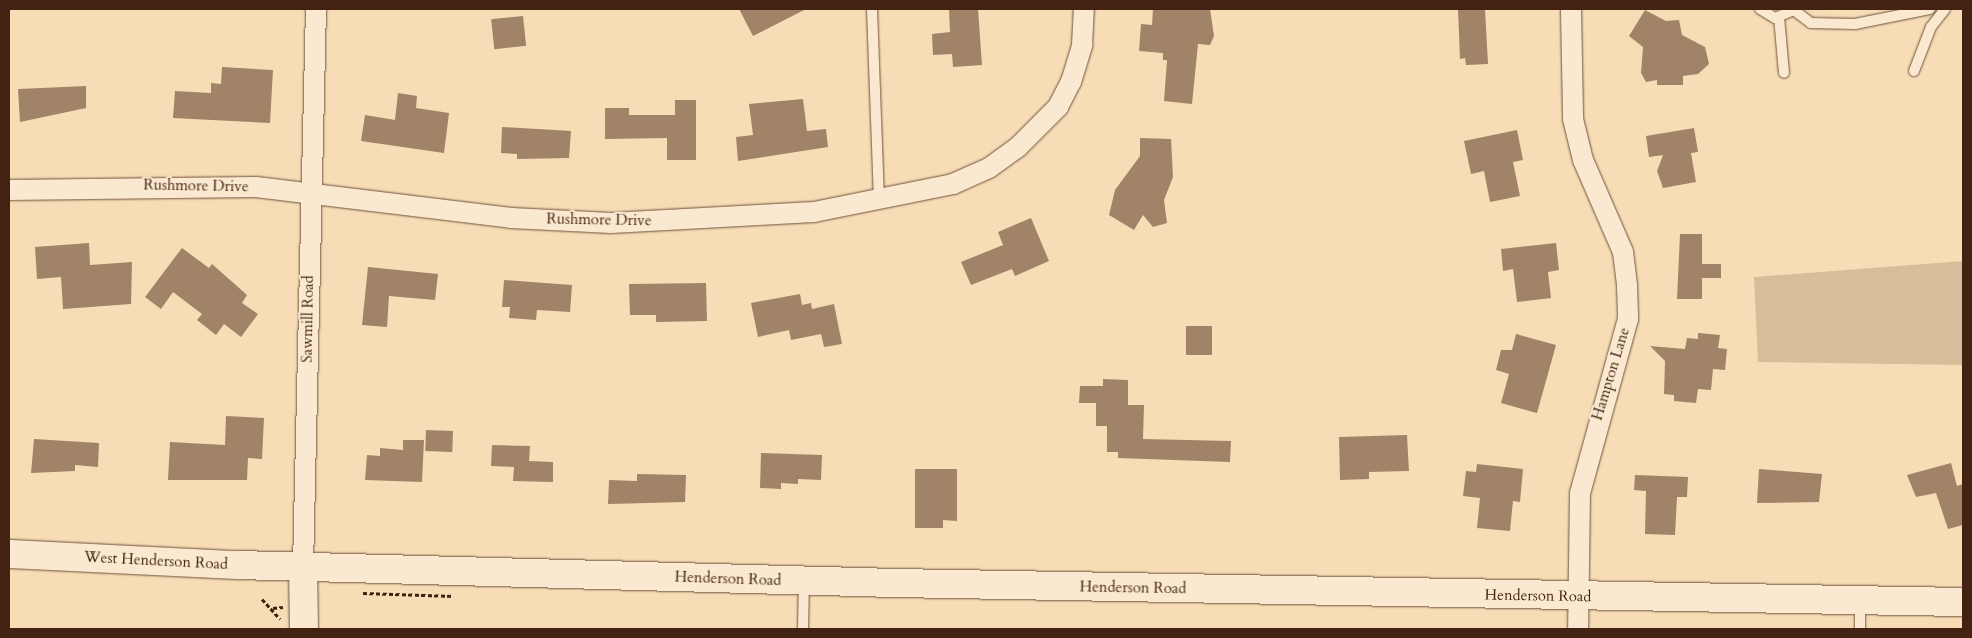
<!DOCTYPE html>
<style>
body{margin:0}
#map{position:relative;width:1972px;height:638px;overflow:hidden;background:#f7ddb6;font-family:Cardo,serif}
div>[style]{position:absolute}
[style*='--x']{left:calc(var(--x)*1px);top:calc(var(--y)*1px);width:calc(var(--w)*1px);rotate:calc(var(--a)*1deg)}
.green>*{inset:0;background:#d8bd9a}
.building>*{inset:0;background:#a18367;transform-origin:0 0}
.path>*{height:3px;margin-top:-1.5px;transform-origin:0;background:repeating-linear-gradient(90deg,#432212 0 4px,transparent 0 6.5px)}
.roads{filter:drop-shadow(0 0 1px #70513b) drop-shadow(0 0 1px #70513b)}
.lane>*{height:10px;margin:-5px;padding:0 5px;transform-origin:5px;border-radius:5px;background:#fae9d0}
.street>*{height:20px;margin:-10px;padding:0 10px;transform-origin:10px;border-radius:10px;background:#fae9d0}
.secondary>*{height:28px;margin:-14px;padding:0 14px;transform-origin:14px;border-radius:14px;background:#fae9d0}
span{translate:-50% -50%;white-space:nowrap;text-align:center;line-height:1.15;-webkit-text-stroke:4px #fae9d0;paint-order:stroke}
.street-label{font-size:15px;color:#432212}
.frame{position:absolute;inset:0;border:10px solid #432212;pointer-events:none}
</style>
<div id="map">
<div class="green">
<i style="clip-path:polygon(1963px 261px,1963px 365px,1758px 362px,1754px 277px)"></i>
</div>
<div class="building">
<i style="clip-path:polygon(739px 9px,806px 9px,753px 36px)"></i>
<i style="clip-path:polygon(949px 9px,978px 9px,982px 65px,953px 67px,952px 54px,933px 55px,932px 34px,950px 32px)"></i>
<i style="clip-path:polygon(1153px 9px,1210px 9px,1214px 36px,1210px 45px,1198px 44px,1192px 104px,1164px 101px,1167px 60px,1163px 60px,1163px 53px,1139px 51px,1141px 24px,1152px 25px)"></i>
<i style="clip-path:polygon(1458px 9px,1485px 9px,1488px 64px,1466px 65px,1465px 58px,1460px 59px)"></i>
<i style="clip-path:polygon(1645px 10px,1666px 21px,1679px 20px,1682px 35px,1705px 47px,1709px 64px,1698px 74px,1683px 76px,1683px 85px,1657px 85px,1657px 80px,1646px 82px,1641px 73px,1643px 47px,1629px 36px)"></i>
<i style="left:523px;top:16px;width:30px;height:32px;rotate:84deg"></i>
<i style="clip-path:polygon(222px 67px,273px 70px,270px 123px,173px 118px,175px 91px,211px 93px,211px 83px,221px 84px)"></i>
<i style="clip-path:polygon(86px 86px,86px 108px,20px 122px,18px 89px)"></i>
<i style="clip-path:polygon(398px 93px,417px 96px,416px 108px,449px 113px,444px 153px,361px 141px,365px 115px,395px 120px)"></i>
<i style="clip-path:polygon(803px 99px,807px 131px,826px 129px,828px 147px,738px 161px,736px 137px,753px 135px,749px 104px)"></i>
<i style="clip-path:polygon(675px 100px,696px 100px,696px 160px,667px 160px,667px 138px,605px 139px,605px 108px,629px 108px,629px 115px,675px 115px)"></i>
<i style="clip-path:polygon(502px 127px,571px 131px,569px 158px,517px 159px,517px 154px,501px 153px)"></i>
<i style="clip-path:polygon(1694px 128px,1698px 152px,1691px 153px,1696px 182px,1663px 188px,1657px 171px,1663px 155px,1649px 157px,1646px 136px)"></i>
<i style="clip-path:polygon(1517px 130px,1523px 160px,1513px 162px,1520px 196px,1490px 202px,1484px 171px,1471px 174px,1464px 141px)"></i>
<i style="clip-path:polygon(1140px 138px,1171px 139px,1173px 177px,1164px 200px,1167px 223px,1153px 227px,1143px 215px,1134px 230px,1109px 215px,1115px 190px,1140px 156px)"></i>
<i style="clip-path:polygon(1031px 218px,1049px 261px,1015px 276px,1012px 269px,971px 285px,961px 262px,1003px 245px,998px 232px)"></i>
<i style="clip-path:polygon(1680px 234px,1702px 234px,1702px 264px,1721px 264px,1721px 278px,1702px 278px,1702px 299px,1677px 299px)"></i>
<i style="clip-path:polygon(89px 243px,90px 265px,132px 262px,131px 304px,63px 309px,61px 277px,37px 279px,35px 247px)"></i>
<i style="clip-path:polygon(1556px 243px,1559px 270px,1548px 272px,1551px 298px,1517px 302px,1513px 269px,1503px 271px,1501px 249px)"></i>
<i style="clip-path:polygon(182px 248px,209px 268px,212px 264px,247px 295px,242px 303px,258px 314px,241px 337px,224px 324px,216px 335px,197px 320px,202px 314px,173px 292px,161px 309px,145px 297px)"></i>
<i style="clip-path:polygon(368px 267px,438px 274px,435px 300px,389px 296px,387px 327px,362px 325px)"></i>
<i style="clip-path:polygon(504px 280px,572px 285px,570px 312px,537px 310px,536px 320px,509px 318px,510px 307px,502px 307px)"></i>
<i style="clip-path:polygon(706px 283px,707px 321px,656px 322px,656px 315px,630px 315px,629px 284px)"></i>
<i style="clip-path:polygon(800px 294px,802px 305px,811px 303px,812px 309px,834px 304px,842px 344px,824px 347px,821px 334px,791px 340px,789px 330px,758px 337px,751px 303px)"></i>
<i style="left:1186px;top:326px;width:26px;height:29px"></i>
<i style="clip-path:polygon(1698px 333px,1720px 335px,1718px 348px,1727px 349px,1725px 370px,1713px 369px,1711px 390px,1698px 389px,1696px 403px,1674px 401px,1674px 395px,1664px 394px,1665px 361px,1650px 346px,1685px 349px,1687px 338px,1698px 339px)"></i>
<i style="clip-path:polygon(1516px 334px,1556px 345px,1537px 413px,1501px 403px,1509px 374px,1496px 370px,1501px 350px,1512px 350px)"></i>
<i style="clip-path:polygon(1103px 379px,1128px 380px,1128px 405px,1144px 405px,1143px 439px,1231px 441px,1230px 462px,1118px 458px,1118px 452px,1107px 452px,1107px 426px,1096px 426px,1096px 403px,1079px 403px,1080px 386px,1103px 386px)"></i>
<i style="clip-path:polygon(226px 416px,264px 418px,262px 459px,248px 458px,247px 480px,168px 480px,170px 442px,225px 445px)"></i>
<i style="left:426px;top:430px;width:27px;height:21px;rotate:2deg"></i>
<i style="clip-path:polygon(1407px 435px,1409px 471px,1369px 472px,1369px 479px,1340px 480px,1339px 437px)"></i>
<i style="clip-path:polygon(34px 439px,99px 443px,98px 467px,75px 465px,75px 471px,31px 473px)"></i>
<i style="clip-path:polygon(403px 440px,424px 440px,422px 482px,365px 480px,367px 455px,380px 456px,380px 448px,403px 450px)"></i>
<i style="clip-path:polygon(492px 445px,530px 446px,529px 461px,553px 462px,553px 482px,513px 481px,514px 467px,491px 466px)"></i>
<i style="clip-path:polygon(761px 453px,822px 455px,821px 480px,798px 479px,798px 484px,781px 483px,781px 489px,760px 488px)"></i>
<i style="clip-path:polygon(1951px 463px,1957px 486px,1963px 484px,1963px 525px,1948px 529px,1936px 493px,1916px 497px,1907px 475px)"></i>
<i style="clip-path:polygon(1477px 464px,1523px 469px,1520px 502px,1513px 501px,1510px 531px,1477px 528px,1480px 498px,1463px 496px,1466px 471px,1476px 472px)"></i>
<i style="clip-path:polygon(915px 469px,957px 469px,957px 521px,943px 520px,943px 528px,915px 528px)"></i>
<i style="clip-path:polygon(1759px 469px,1822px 474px,1819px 502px,1757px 503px)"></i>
<i style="clip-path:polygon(637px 474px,686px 475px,685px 502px,608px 504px,609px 480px,637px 481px)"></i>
<i style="clip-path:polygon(1635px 475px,1688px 477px,1687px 497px,1677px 497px,1675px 535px,1645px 534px,1646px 491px,1634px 490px)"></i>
</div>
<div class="path">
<i style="--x:363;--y:593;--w:91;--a:1.9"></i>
<i style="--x:262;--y:599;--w:27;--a:48"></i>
<i style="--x:273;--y:608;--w:10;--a:-6"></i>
</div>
<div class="roads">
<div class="lane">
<i style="--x:872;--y:9;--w:191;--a:87.9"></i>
<i style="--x:1760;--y:9;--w:17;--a:31"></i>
<i style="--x:1775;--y:18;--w:23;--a:-23"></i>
<i style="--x:1795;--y:11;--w:20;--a:37"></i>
<i style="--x:1811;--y:23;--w:44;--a:1.3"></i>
<i style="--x:1855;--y:24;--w:76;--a:-11.3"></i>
<i style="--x:1779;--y:17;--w:56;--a:84.9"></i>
<i style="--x:1914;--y:71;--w:47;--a:-68.9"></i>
<i style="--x:1931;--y:27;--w:23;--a:-52"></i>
<i style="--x:803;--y:629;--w:47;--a:-88.8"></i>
<i style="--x:1860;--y:629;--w:28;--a:-90"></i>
</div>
<div class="street">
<i style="--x:1571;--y:10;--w:109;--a:88.9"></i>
<i style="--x:1573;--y:119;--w:42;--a:76.3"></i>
<i style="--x:1583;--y:160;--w:100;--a:66.5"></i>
<i style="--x:1623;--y:252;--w:34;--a:83"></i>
<i style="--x:1627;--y:286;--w:33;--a:88"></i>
<i style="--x:1628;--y:319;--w:180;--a:105.4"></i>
<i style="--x:1580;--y:493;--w:136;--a:90.8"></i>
<i style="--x:9;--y:190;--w:247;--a:-0.7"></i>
<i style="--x:256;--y:187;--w:257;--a:6.9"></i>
<i style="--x:511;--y:218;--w:100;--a:2.9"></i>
<i style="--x:611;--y:223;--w:203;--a:-3.1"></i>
<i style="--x:814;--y:212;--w:142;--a:-11.4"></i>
<i style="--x:953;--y:184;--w:39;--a:-24"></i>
<i style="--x:989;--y:168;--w:36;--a:-36"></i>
<i style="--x:1018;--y:147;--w:57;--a:-45"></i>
<i style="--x:1058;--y:107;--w:28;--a:-63"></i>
<i style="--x:1071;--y:82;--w:39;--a:-73"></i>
<i style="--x:1082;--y:45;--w:36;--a:-87"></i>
<i style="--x:303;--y:567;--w:558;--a:-88.67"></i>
</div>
<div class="secondary">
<i style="--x:9;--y:554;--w:229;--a:2.8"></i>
<i style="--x:238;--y:565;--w:657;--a:1.57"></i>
<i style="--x:895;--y:583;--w:1068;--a:1.02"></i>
<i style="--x:303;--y:567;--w:62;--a:89.1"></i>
</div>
</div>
<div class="street-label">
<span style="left:196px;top:186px;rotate:1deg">Rushmore Drive</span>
<span style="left:599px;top:220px;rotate:1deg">Rushmore Drive</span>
<span style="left:308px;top:319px;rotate:-89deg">Sawmill Road</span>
<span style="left:1611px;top:374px;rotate:-73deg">Hampton Lane</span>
<span style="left:156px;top:561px;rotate:3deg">West Henderson Road</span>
<span style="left:728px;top:579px;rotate:2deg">Henderson Road</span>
<span style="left:1133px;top:588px;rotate:1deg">Henderson Road</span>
<span style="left:1538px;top:596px;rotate:1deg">Henderson Road</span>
</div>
<div class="frame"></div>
</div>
